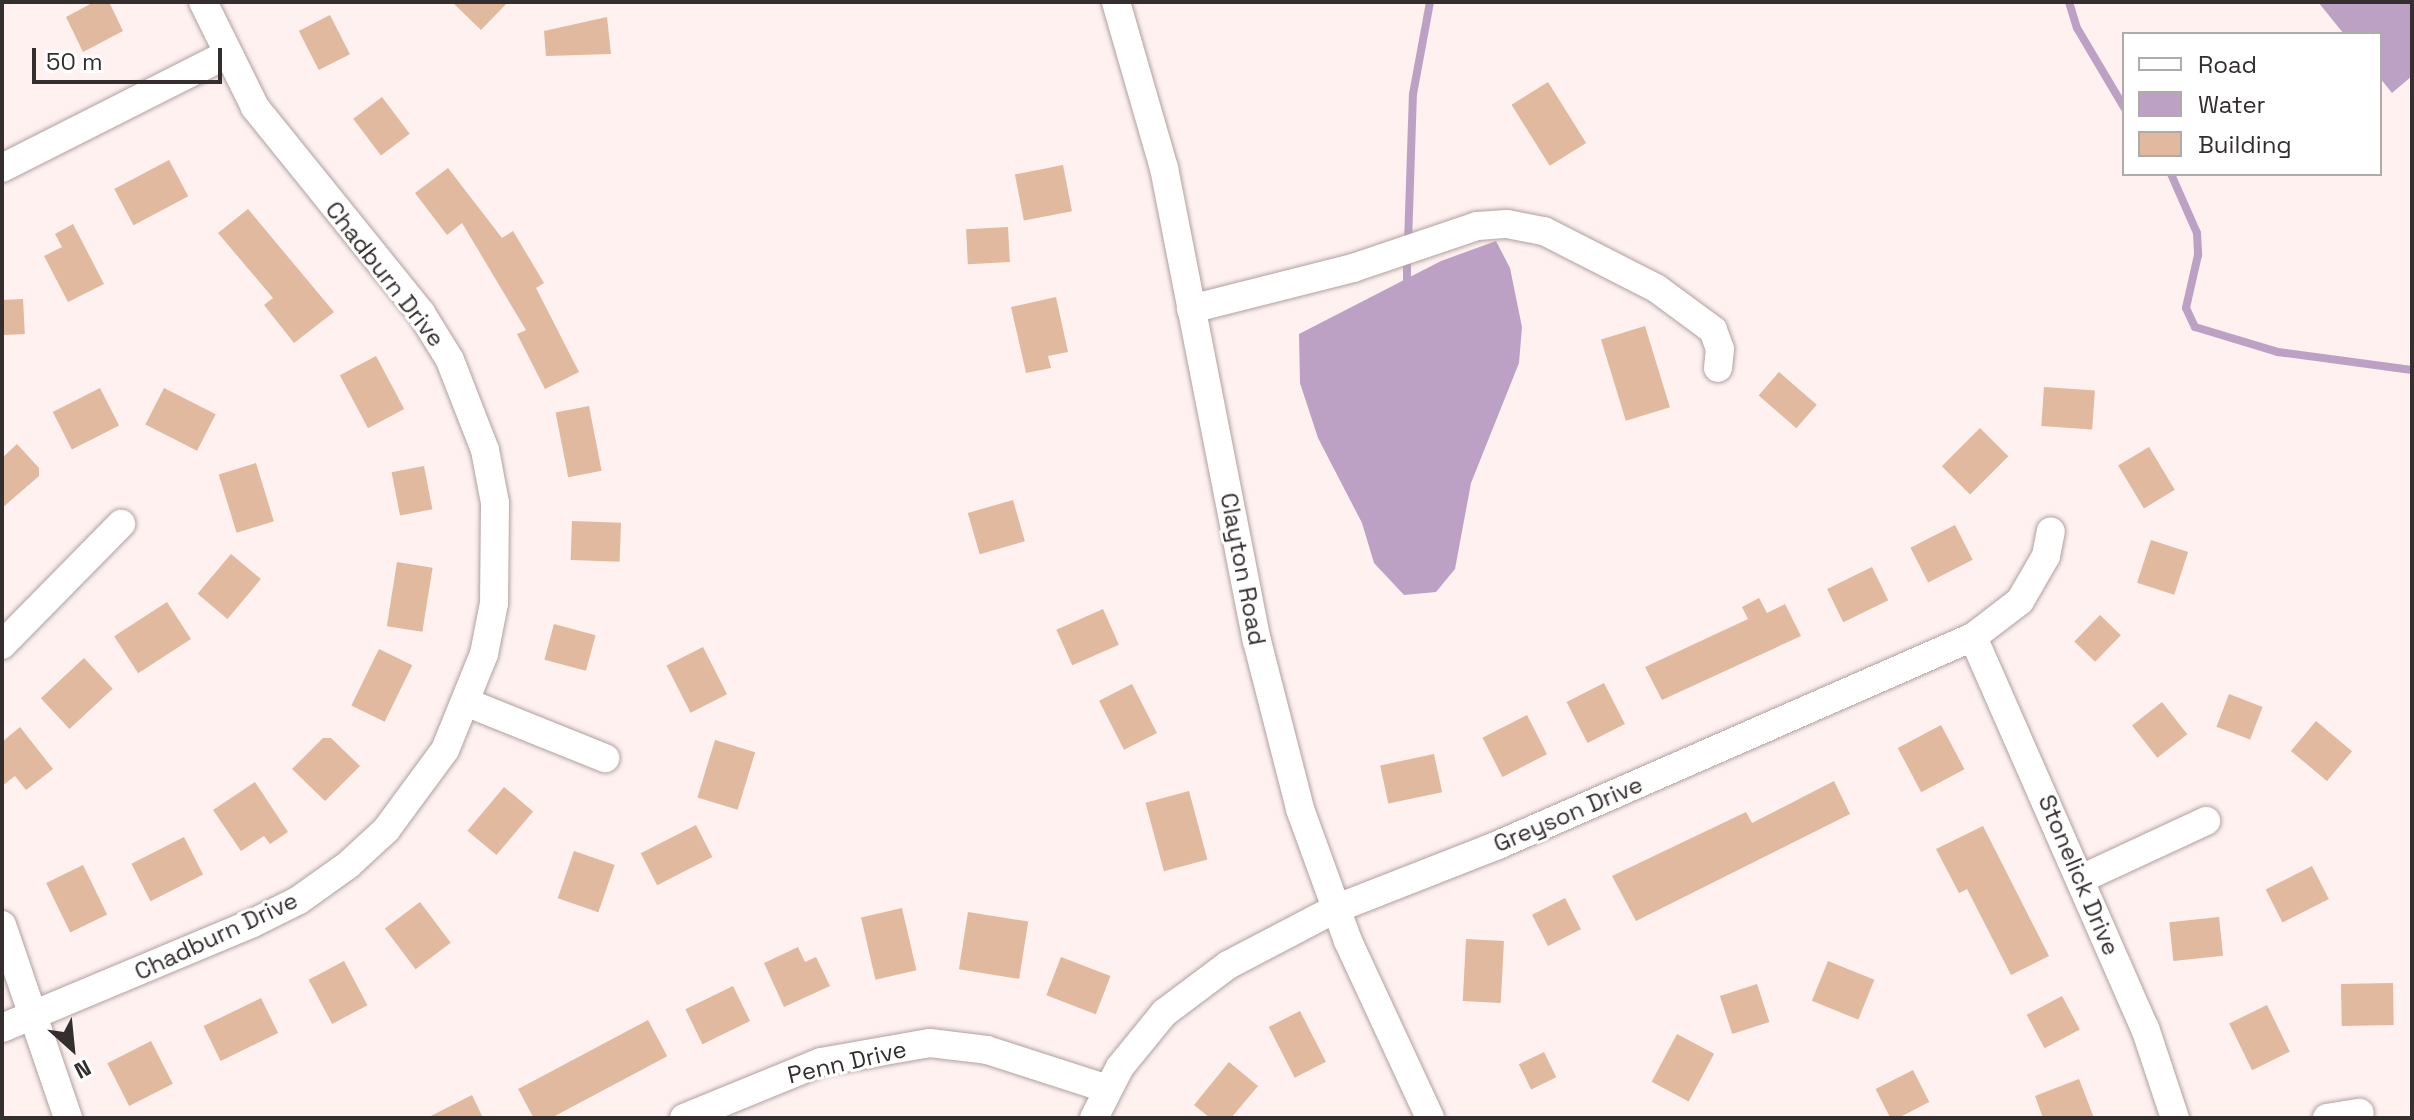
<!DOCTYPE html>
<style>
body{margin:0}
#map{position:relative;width:2414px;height:1120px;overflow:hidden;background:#fef1f0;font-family:"Space Grotesk",sans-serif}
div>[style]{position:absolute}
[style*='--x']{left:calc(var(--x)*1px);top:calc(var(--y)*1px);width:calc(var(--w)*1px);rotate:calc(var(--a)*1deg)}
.water>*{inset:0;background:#bca1c4}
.stream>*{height:8px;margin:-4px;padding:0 4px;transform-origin:4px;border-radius:4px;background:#bca1c4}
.building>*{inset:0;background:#e0b99f;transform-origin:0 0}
.roads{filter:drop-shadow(0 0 2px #b0a1a0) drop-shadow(0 0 2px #b0a1a0)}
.minor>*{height:28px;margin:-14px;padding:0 14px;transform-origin:14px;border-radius:14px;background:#fff}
span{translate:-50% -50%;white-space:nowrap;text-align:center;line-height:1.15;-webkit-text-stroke:6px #fff;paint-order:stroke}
.street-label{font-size:24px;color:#342e2e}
.frame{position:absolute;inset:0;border:4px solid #342e2e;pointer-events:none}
.legend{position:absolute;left:2122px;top:32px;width:260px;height:144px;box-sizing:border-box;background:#fff;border:2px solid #aeabab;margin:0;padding:10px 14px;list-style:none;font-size:24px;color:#342e2e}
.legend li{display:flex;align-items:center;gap:16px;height:40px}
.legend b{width:40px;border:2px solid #aeabab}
.north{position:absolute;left:32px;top:1008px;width:80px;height:80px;-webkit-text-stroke:6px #fff;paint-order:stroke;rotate:153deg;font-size:22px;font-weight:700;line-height:32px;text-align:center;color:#342e2e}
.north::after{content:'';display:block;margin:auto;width:28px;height:36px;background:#342e2e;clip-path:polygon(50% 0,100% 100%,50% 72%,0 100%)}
.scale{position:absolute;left:32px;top:48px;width:190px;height:36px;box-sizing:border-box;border:4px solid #342e2e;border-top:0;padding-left:10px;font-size:24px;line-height:28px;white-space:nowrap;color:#342e2e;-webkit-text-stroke:6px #fff;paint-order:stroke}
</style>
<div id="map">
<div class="water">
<i style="clip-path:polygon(2318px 2px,2412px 2px,2412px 76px,2392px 93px,2380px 78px,2380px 34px,2344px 34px)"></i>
<i style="clip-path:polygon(1496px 241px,1510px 268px,1522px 327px,1519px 363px,1471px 483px,1455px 569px,1436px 592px,1404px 595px,1374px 563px,1362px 523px,1318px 438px,1300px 383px,1299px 334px,1441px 261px)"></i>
</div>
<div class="stream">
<i style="--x:2069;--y:2;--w:27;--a:73"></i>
<i style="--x:2077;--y:28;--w:92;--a:59.3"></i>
<i style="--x:2171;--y:174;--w:64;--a:66.2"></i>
<i style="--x:2197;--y:233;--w:22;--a:87"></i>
<i style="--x:2198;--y:255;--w:54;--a:102.8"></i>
<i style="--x:2186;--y:308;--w:21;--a:65"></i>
<i style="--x:2195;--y:327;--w:87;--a:16.8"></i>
<i style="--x:2278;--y:352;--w:135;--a:7.7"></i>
<i style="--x:1408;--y:243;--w:149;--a:-88.1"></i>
<i style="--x:1413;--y:94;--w:94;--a:-79.5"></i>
<i style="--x:1407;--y:257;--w:30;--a:90"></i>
</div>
<div class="building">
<i style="clip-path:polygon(94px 2px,109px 2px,123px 31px,83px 52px,66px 17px)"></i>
<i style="clip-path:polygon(452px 2px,508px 2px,481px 30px)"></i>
<i style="left:330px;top:15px;width:44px;height:35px;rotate:63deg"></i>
<i style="clip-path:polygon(607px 17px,611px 54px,546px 56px,544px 31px)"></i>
<i style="left:1548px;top:82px;width:72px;height:43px;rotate:58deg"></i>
<i style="left:382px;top:97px;width:46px;height:36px;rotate:53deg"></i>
<i style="left:169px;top:160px;width:41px;height:62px;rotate:62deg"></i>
<i style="left:1063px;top:165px;width:47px;height:49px;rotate:79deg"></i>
<i style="clip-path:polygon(448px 168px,502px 238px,513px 231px,544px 283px,536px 288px,579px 372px,545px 389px,517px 334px,526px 330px,462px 223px,447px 235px,415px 193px)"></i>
<i style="clip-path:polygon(248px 209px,334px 312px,294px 343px,264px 305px,273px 298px,218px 233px)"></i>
<i style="clip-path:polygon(73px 224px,104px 284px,68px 302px,44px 256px,62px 247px,55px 234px)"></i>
<i style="left:1008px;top:227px;width:35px;height:42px;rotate:87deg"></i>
<i style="clip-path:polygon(1056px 297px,1068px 352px,1048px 356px,1051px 368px,1026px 373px,1011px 307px)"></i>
<i style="left:23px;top:299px;width:35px;height:21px;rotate:87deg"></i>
<i style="left:1645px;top:326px;width:85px;height:46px;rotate:73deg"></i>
<i style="left:376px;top:356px;width:60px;height:41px;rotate:62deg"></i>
<i style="left:1779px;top:372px;width:50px;height:31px;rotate:41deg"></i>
<i style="left:2044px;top:387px;width:51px;height:39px;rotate:4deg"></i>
<i style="left:100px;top:388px;width:42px;height:53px;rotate:63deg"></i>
<i style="left:164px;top:388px;width:58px;height:41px;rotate:27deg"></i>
<i style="left:589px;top:406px;width:66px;height:34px;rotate:79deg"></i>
<i style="left:1980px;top:428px;width:40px;height:54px;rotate:45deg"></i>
<i style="clip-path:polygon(17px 444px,39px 468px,39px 476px,2px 508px,2px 458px)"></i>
<i style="left:2149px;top:447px;width:50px;height:36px;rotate:59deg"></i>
<i style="left:256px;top:463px;width:61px;height:39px;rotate:73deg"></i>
<i style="left:424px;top:466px;width:44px;height:33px;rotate:79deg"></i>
<i style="left:1013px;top:500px;width:43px;height:47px;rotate:74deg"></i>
<i style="left:572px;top:521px;width:49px;height:39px;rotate:2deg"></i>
<i style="left:1955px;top:525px;width:39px;height:50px;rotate:63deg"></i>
<i style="left:2151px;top:540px;width:39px;height:45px;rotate:18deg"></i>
<i style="left:231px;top:554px;width:39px;height:52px;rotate:40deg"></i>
<i style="left:397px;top:562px;width:36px;height:65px;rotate:9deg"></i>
<i style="left:1872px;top:567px;width:37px;height:50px;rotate:64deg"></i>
<i style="clip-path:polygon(1759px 598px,1767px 613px,1785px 604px,1801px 636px,1662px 700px,1645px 667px,1748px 619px,1742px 607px)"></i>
<i style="left:167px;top:602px;width:44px;height:63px;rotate:57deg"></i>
<i style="left:1103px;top:609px;width:39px;height:51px;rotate:66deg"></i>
<i style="left:2100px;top:615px;width:29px;height:37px;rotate:44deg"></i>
<i style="left:554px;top:624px;width:43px;height:37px;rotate:15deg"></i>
<i style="left:703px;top:647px;width:53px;height:41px;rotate:63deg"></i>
<i style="left:379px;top:649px;width:37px;height:63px;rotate:26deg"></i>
<i style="left:84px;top:658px;width:42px;height:59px;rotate:47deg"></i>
<i style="left:1604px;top:683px;width:46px;height:42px;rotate:63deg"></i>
<i style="left:1132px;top:684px;width:55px;height:37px;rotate:63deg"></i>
<i style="left:2229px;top:694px;width:36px;height:35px;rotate:21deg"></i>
<i style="left:2162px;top:702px;width:41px;height:38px;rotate:52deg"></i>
<i style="left:1527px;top:715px;width:44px;height:50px;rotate:63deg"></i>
<i style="left:2316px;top:721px;width:47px;height:39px;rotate:40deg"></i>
<i style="left:1941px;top:725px;width:50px;height:49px;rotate:62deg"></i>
<i style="clip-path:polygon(20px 727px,53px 769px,26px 790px,15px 776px,2px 786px,2px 742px)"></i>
<i style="clip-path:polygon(323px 738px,331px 738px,360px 766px,325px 801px,292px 769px)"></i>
<i style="left:715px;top:740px;width:42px;height:60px;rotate:17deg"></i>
<i style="left:1434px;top:754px;width:39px;height:55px;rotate:78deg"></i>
<i style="clip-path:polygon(1834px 781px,1850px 814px,1636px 921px,1612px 876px,1746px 812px,1752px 823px)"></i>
<i style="clip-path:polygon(255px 782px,288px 832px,270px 844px,264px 836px,241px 851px,213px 810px)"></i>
<i style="left:504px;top:787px;width:38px;height:57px;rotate:40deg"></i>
<i style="left:1189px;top:791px;width:71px;height:45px;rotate:75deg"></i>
<i style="left:696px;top:825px;width:36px;height:62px;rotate:63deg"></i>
<i style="clip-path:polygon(1983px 826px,2049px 956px,2011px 975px,1967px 889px,1959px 893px,1936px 849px)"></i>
<i style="left:184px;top:837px;width:42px;height:59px;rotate:63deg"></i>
<i style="left:574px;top:851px;width:43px;height:50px;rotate:19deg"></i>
<i style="left:83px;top:865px;width:55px;height:41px;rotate:64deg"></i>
<i style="left:2312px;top:866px;width:37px;height:52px;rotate:63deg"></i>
<i style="left:1565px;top:898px;width:35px;height:37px;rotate:63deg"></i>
<i style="left:420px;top:902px;width:51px;height:44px;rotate:53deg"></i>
<i style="left:902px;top:908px;width:64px;height:42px;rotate:77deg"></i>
<i style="left:968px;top:912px;width:61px;height:58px;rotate:9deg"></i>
<i style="left:2219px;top:917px;width:39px;height:50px;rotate:84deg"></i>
<i style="left:1466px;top:939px;width:38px;height:62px;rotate:3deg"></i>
<i style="clip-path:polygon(798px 947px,805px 962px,816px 957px,830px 986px,784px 1007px,764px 963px)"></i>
<i style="left:1061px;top:957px;width:53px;height:41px;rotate:21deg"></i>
<i style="left:344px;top:961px;width:50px;height:40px;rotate:62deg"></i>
<i style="left:1828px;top:961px;width:50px;height:43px;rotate:22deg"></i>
<i style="left:2393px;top:983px;width:42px;height:52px;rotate:89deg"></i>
<i style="left:1757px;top:984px;width:40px;height:39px;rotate:72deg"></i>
<i style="left:733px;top:986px;width:39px;height:53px;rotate:64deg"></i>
<i style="left:2062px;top:996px;width:38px;height:40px;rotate:62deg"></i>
<i style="left:261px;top:998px;width:39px;height:64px;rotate:64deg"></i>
<i style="left:2267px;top:1005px;width:52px;height:42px;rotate:64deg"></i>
<i style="left:1300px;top:1011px;width:57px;height:35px;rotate:63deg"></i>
<i style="left:648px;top:1020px;width:41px;height:147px;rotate:62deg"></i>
<i style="left:1677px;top:1034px;width:42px;height:54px;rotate:28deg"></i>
<i style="left:151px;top:1041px;width:48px;height:49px;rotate:63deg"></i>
<i style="left:1544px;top:1052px;width:28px;height:28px;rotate:64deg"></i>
<i style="clip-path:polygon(1229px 1062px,1258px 1086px,1231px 1118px,1210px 1118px,1194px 1105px)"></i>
<i style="left:1913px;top:1070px;width:36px;height:42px;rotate:63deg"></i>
<i style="clip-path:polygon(2079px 1079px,2094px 1118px,2043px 1118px,2035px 1096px)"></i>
<i style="clip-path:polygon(472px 1095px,483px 1118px,427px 1118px)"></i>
</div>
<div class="roads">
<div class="minor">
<i style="--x:1116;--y:2;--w:173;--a:73.9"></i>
<i style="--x:1164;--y:168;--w:482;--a:78.9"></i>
<i style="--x:1257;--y:641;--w:173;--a:75.6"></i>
<i style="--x:1300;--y:809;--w:140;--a:70"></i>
<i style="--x:1348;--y:941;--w:195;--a:65.1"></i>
<i style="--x:2;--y:168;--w:251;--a:-26.8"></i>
<i style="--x:1191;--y:309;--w:167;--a:-14.2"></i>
<i style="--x:1353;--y:268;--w:131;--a:-18.7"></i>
<i style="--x:1477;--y:226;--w:30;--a:-4"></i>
<i style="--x:1507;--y:224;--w:38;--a:11"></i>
<i style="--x:1544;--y:231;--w:126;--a:27"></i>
<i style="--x:1656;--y:288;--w:71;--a:36.4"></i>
<i style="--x:1713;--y:330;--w:20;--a:70"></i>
<i style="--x:1720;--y:349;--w:19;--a:96"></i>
<i style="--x:1973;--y:637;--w:427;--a:66.3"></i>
<i style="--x:2145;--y:1028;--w:95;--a:71.6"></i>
<i style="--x:2;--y:645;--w:170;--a:-45.5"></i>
<i style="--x:468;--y:703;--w:148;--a:21.9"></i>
<i style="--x:2081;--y:879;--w:138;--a:-24.9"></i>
<i style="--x:2;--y:925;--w:204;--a:71.1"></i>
<i style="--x:2;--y:1028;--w:272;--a:-22.7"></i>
<i style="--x:253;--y:923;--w:51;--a:-26.6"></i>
<i style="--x:299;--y:900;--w:60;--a:-35.5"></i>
<i style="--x:348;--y:865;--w:52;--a:-42.6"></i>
<i style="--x:386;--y:830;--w:99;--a:-53.6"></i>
<i style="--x:445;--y:750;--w:104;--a:-67.9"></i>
<i style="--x:484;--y:654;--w:52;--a:-78.9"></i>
<i style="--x:494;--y:603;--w:100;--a:-89.4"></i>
<i style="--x:495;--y:503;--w:54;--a:-100.7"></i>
<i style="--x:485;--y:450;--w:97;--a:-111.3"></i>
<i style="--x:450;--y:360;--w:55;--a:-121.7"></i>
<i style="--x:421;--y:313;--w:265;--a:-128.9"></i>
<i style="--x:255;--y:107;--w:117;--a:-116.3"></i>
<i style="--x:684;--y:1118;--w:148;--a:-22.2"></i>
<i style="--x:821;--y:1062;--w:111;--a:-9.9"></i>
<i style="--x:930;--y:1043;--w:57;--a:7"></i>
<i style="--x:987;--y:1050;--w:127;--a:17.9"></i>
<i style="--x:1094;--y:1118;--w:57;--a:-63"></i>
<i style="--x:1120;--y:1067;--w:70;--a:-50.8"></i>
<i style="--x:1164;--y:1013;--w:80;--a:-36.9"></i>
<i style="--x:1228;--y:965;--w:121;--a:-27.6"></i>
<i style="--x:1335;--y:909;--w:175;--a:-21.4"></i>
<i style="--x:1498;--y:845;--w:519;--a:-23.65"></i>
<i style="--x:1973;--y:637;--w:59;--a:-37.5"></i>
<i style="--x:2020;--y:601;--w:52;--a:-60"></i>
<i style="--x:2046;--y:556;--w:25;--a:-79"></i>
<i style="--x:2327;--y:1118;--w:33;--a:-9"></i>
</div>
</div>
<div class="street-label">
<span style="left:385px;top:274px;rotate:52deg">Chadburn Drive</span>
<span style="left:1243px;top:569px;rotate:79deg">Clayton Road</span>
<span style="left:1568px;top:814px;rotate:-23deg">Greyson Drive</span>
<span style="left:2079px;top:875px;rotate:67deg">Stonelick Drive</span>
<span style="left:216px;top:936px;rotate:-25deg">Chadburn Drive</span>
<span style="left:847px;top:1062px;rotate:-13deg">Penn Drive</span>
</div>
<div class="frame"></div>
<ul class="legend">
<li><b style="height:10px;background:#fff"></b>Road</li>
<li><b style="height:22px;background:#bca1c4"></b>Water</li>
<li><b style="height:22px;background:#e0b99f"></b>Building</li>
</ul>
<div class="north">N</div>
<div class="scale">50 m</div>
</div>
